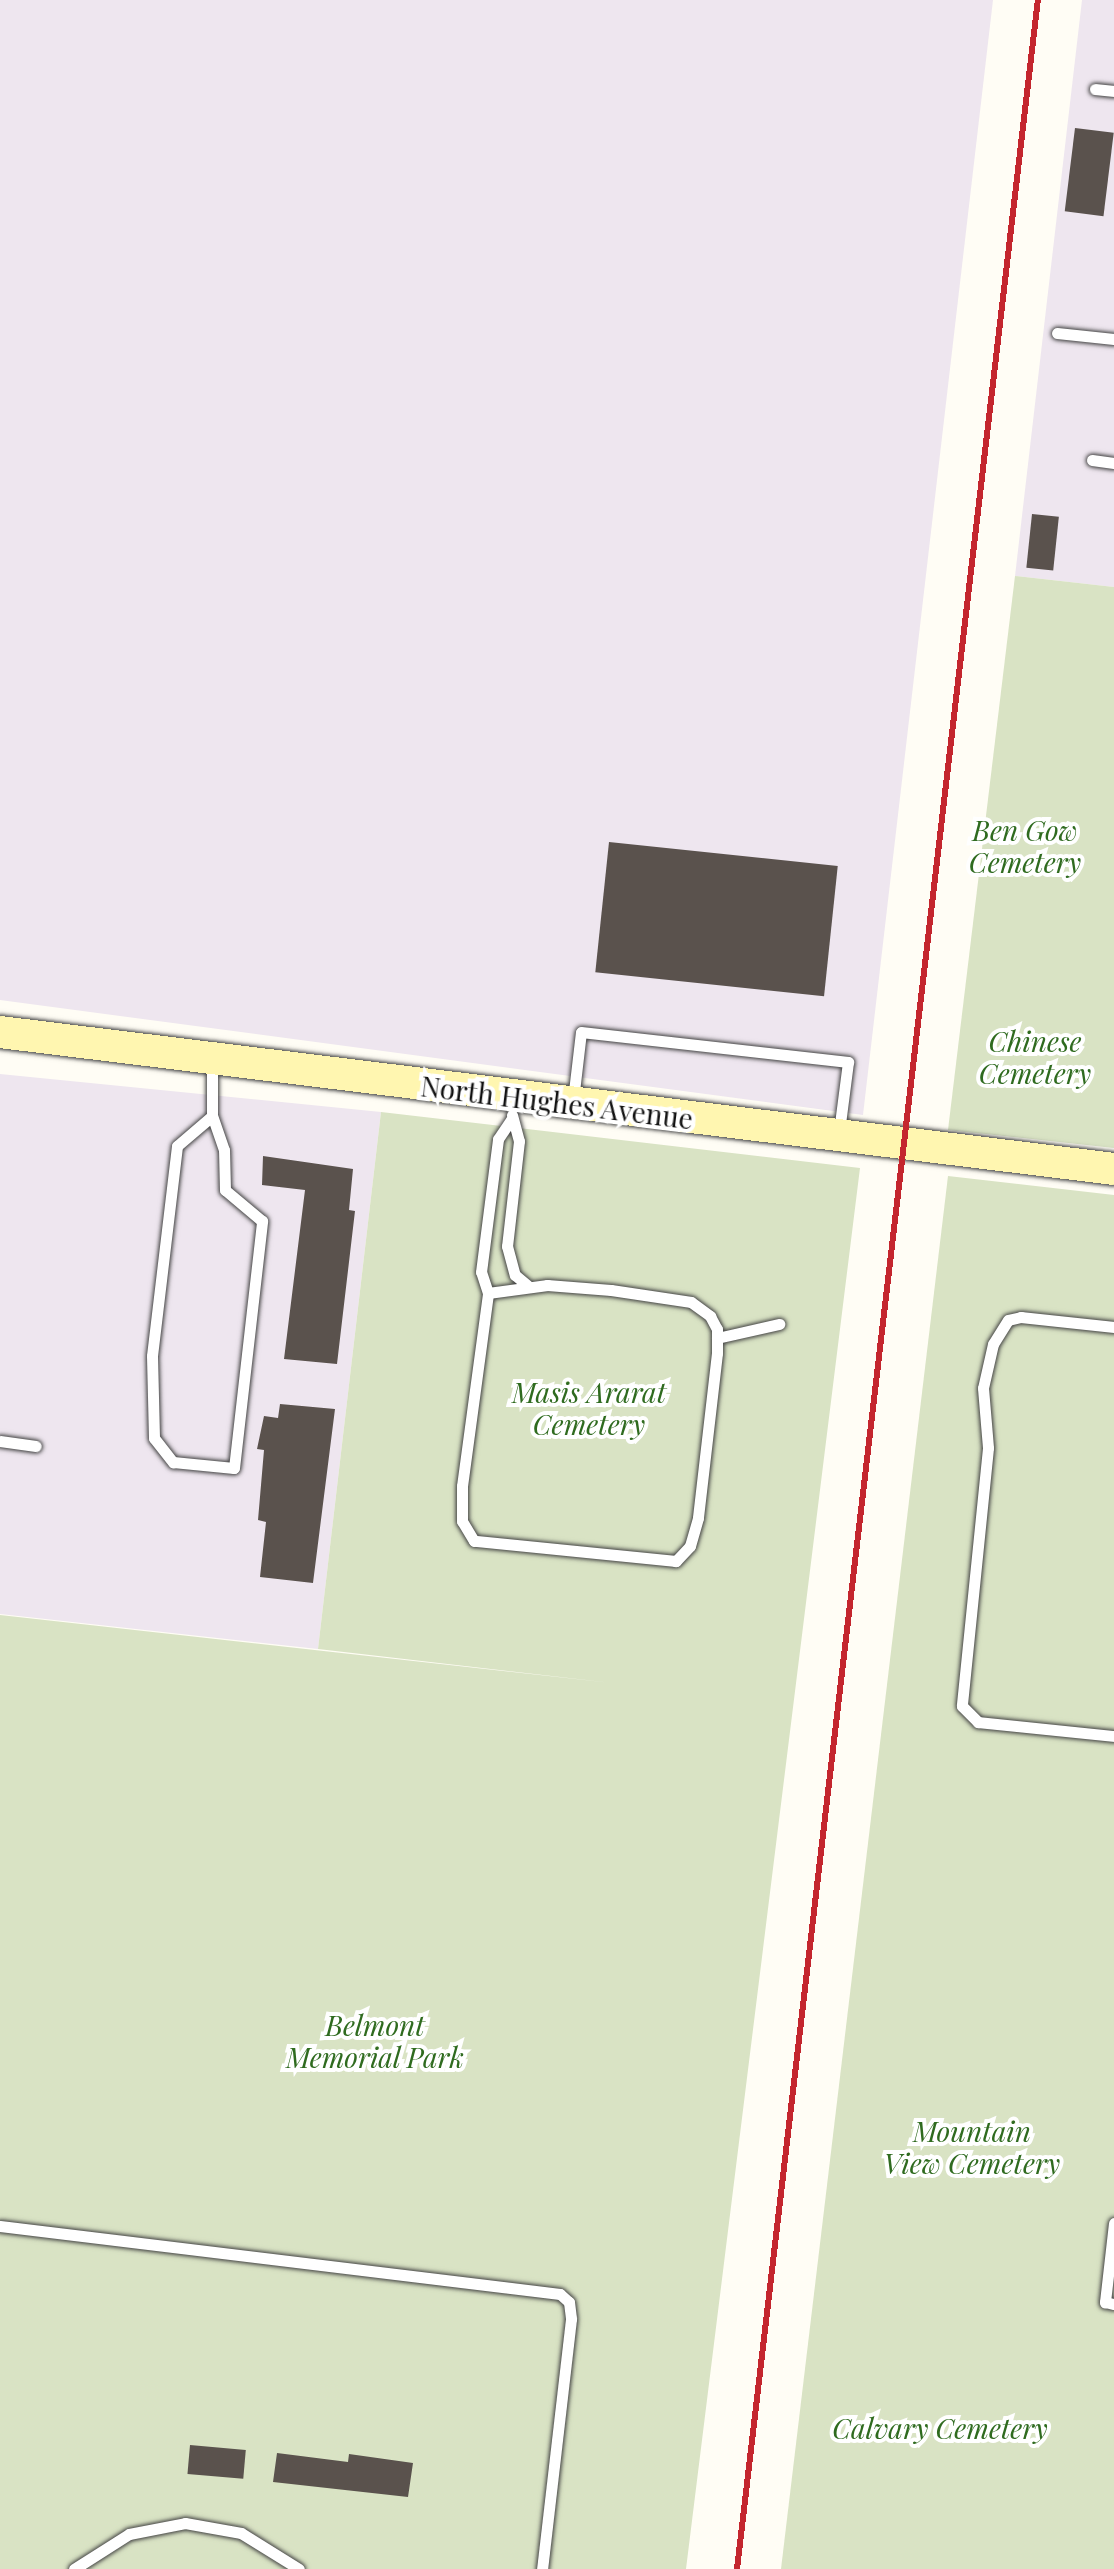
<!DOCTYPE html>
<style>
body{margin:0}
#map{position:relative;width:1114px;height:2569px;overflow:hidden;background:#fffdf5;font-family:"Playfair Display",serif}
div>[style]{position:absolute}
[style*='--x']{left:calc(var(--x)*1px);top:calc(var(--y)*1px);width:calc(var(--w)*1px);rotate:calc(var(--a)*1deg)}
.industrial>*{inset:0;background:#eee6ef}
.cemetery>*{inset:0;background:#d9e3c4}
.building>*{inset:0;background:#5a524d;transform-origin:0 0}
.roads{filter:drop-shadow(0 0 2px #444) drop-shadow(0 0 2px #444)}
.lane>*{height:11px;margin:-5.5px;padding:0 5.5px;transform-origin:5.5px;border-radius:5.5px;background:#fff}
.secondary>*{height:32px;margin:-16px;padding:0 16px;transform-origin:16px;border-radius:16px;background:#fff6b0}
.rail>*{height:6px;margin:-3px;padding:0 3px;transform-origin:3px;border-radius:3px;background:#c4262e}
span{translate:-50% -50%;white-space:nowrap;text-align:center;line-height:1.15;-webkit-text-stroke:8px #fff;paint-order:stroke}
.park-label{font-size:28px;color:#2f6b1f;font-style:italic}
.street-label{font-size:28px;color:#111}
</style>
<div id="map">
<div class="industrial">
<i style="clip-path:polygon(0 0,993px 0,863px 1115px,0 1000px)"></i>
<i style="clip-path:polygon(1082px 0,1114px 0,1114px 587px,1015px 576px)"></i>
<i style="clip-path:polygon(0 1074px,381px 1112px,318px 1649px,0 1614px)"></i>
</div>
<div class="cemetery">
<i style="clip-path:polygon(1015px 576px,1114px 587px,1114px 1148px,948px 1130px)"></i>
<i style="clip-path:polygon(381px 1112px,860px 1168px,686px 2569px,0 2569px,0 1615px,612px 1683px,318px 1649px)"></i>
<i style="clip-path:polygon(948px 1176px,1114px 1195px,1114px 2569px,781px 2569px)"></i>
</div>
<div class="building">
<i style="left:1075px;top:128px;width:39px;height:84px;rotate:7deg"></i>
<i style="left:1032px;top:514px;width:27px;height:54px;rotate:6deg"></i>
<i style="left:609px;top:842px;width:230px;height:131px;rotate:6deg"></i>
<i style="clip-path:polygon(263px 1156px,353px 1169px,349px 1210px,355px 1211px,337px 1364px,284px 1359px,305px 1190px,262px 1185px)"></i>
<i style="clip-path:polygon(280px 1404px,335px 1409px,313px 1583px,260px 1577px,266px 1522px,258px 1520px,264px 1450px,257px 1449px,264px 1416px,278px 1418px)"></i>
<i style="left:190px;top:2445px;width:56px;height:29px;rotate:5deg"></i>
<i style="clip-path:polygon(277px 2453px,348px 2462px,349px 2454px,413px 2463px,408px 2497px,273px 2482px)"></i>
</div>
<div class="roads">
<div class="lane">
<i style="--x:1095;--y:89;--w:19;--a:6"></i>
<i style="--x:1057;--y:333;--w:57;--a:6"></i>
<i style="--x:1092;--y:460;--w:22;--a:8"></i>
<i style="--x:573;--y:1100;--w:68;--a:-83.3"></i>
<i style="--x:581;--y:1032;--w:269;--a:6.4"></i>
<i style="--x:848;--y:1062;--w:70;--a:97.4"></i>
<i style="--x:512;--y:1115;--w:27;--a:75"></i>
<i style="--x:519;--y:1141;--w:106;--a:96.5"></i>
<i style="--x:507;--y:1246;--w:30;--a:75"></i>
<i style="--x:515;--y:1275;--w:16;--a:40"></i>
<i style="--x:212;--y:1116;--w:46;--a:139.4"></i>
<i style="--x:177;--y:1146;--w:211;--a:96.8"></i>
<i style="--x:152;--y:1356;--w:82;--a:88.6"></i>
<i style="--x:154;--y:1438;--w:31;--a:52"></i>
<i style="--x:173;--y:1462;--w:61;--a:5.6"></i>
<i style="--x:234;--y:1468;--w:249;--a:-83.5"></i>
<i style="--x:262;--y:1221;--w:48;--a:-140"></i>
<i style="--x:225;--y:1190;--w:40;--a:-91.4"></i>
<i style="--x:224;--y:1150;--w:36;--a:-109"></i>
<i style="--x:212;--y:1116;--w:54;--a:-90"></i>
<i style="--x:488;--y:1293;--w:60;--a:-7.7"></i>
<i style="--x:547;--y:1285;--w:64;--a:4.5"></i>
<i style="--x:611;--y:1290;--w:81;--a:8.5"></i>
<i style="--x:691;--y:1302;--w:24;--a:36"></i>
<i style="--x:710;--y:1316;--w:15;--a:62"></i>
<i style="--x:717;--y:1329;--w:24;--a:90"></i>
<i style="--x:717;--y:1353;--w:166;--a:96.6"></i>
<i style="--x:698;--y:1518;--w:29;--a:106"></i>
<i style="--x:690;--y:1546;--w:21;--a:133"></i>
<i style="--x:676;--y:1561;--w:203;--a:-174.3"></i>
<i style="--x:474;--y:1541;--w:23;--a:-121"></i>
<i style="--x:462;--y:1521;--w:35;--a:-90"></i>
<i style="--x:462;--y:1486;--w:195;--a:-82.3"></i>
<i style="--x:488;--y:1293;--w:22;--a:-108"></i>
<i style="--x:481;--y:1272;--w:134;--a:-82.7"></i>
<i style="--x:498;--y:1139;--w:25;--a:-56"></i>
<i style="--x:1114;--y:1327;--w:94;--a:-173.9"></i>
<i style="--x:1021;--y:1317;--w:13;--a:167"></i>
<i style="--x:1008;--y:1320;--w:28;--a:122"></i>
<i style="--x:993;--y:1344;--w:45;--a:102.8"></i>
<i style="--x:983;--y:1388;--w:60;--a:85.2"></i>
<i style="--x:988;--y:1448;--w:259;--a:95.8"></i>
<i style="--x:962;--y:1706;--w:23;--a:45"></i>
<i style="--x:978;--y:1722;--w:137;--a:5.9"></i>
<i style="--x:717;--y:1338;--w:64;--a:-12.7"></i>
<i style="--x:0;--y:1441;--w:36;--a:8"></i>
<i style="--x:1114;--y:2223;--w:80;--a:96.5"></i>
<i style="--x:1105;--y:2302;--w:9;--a:13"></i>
<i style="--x:0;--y:2226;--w:564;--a:6.92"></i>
<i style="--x:560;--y:2294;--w:12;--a:42"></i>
<i style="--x:569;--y:2302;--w:17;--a:83"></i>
<i style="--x:571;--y:2319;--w:252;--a:96.6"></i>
<i style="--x:74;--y:2569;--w:65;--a:-32.5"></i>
<i style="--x:129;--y:2534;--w:57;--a:-11.1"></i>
<i style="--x:185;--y:2523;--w:57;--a:10.1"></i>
<i style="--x:241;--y:2533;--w:68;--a:31.8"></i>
</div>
<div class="secondary">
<i style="--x:0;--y:1032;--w:1122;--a:7.01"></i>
</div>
</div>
<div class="rail">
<i style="--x:737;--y:2569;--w:2587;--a:-83.32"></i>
</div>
<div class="park-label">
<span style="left:1025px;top:846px">Ben Gow<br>Cemetery</span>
<span style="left:1035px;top:1057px">Chinese<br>Cemetery</span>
<span style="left:589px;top:1408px">Masis Ararat<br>Cemetery</span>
<span style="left:375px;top:2041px">Belmont<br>Memorial Park</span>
<span style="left:972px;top:2147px">Mountain<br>View Cemetery</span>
<span style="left:940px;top:2428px">Calvary Cemetery</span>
</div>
<div class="street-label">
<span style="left:557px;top:1102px;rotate:7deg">North Hughes Avenue</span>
</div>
</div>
